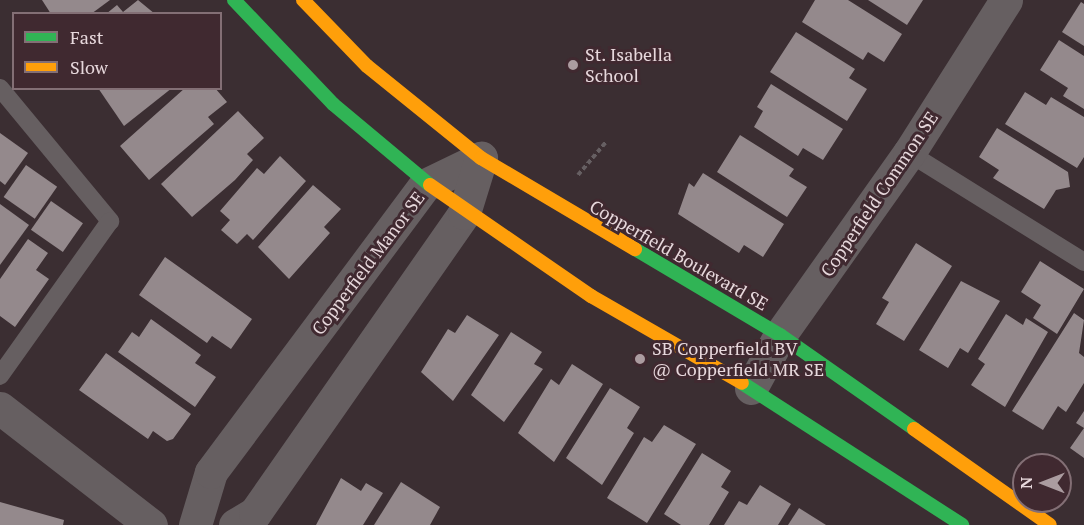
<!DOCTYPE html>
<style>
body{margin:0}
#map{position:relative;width:1084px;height:525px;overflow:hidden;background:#3b2e32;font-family:"PT Serif",serif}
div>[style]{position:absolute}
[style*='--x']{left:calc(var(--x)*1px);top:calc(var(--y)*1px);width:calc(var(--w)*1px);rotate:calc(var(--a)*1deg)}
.building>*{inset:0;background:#94898c;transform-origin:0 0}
.path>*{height:4px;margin-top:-2px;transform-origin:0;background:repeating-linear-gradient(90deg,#665f62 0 4.5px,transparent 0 7.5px)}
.lane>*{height:18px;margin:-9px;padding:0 9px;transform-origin:9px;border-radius:9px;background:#665f61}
.street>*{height:33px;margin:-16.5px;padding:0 16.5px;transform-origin:16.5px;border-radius:16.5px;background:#665f61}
.fast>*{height:14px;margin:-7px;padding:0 7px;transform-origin:7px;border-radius:7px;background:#30b455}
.slow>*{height:14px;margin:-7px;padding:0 7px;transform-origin:7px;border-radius:7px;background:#ff9f0a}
.dots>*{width:16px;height:16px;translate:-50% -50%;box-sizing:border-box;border:3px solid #402930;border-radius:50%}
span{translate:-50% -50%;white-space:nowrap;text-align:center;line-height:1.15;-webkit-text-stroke:6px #402930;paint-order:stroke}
.poi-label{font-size:18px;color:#e7d8dc}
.left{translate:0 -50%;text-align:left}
.street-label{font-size:18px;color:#e7d8dc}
.legend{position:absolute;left:12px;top:12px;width:210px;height:78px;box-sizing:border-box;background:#402930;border:2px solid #836f75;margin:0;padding:8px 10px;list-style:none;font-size:18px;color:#e7d8dc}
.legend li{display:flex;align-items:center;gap:12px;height:30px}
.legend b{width:30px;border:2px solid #836f75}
.north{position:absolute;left:1012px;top:453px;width:60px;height:60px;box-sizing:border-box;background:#402930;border:2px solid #836f75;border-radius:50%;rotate:270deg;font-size:16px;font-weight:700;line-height:24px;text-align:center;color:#e7d8dc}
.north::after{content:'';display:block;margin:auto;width:21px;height:27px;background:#ab9ca0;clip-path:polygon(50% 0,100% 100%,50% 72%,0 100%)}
</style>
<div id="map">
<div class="building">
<i style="clip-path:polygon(42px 0,110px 0,91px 14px,51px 14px)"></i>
<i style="clip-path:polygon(138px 0,155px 14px,106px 14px,117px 5px,123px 12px)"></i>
<i style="clip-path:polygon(815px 0,848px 0,902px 34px,884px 62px,868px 52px,863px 60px,802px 22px)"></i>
<i style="clip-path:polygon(868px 0,923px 0,907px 25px)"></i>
<i style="clip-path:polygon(1081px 2px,1084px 4px,1084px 46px,1062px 32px)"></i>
<i style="clip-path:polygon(796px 32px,855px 69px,849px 78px,867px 89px,847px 121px,770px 72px)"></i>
<i style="clip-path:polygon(1059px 40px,1084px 56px,1084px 109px,1063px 96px,1068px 88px,1040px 70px)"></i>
<i style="clip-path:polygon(771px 84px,843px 129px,823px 160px,803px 148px,798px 156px,754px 127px,763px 111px,757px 107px)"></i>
<i style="clip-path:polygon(98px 88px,172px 88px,124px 126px)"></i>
<i style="clip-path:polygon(185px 88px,215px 88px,227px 102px,208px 117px,214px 124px,149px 180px,120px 146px)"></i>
<i style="clip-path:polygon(1025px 92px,1046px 105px,1051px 97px,1084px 117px,1084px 157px,1077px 168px,1005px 124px)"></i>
<i style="clip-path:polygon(238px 111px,264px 138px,247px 154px,253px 160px,235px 180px,192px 217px,161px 184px)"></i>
<i style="clip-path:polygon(997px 128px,1068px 172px,1070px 187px,1056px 190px,1044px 209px,993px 178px,999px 170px,979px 157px)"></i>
<i style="clip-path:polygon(0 133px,28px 153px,5px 185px,0 181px)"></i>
<i style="clip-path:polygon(740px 135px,794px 169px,789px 176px,807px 187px,787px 217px,717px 172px)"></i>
<i style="clip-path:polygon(280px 156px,306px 181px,253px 240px,247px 234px,237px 244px,221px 230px,230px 220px,220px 211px,257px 168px,264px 174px)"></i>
<i style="left:26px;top:165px;width:38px;height:39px;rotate:35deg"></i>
<i style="clip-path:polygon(703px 173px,784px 224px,763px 257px,744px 245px,739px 253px,678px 214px,689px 183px,694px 187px)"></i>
<i style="clip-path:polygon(313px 185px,341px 209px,324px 227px,330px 233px,289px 279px,258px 247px)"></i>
<i style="left:51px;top:201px;width:39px;height:35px;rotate:35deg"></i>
<i style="clip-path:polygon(0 204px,29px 225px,0 265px)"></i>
<i style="clip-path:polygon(28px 239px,48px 253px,36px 270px,49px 279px,15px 327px,0 316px,0 279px)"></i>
<i style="clip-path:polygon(916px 243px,952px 266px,904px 341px,876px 324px,889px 302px,882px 298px)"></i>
<i style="clip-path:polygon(165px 257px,252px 319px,231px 349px,212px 336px,207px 343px,139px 295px)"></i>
<i style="clip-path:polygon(1040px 261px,1084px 289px,1057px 334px,1033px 318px,1041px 305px,1021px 292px)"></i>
<i style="clip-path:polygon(961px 281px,1000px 301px,968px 353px,960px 348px,948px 368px,919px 350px)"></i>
<i style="clip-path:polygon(1074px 313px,1084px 320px,1079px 353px,1084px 357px,1084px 383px,1066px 412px,1058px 406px,1043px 430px,1012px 411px)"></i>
<i style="clip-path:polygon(1006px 314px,1023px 325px,1026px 318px,1048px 332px,1005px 407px,971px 385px,985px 364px,978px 359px)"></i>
<i style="clip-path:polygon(467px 315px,499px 335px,453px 401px,421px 372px,448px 329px,455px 333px)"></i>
<i style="clip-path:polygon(151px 319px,201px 355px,195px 363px,216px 377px,195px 407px,118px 352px,132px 332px,139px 337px)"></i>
<i style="clip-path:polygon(511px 332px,542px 352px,534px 364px,543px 369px,504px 422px,471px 395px)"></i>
<i style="clip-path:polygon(106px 353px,191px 414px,173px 439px,167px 441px,153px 431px,148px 439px,79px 390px)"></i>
<i style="clip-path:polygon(572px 364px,603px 384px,554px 462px,518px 433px,551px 379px,559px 385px)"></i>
<i style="clip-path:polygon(610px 388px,640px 407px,627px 428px,634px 433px,602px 485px,566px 458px)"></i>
<i style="clip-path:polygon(1084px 411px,1084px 458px,1070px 448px,1084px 428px,1076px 423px)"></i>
<i style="clip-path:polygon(664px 425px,696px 444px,647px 523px,607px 498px,644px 437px,652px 442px)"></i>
<i style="clip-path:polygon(702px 453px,731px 471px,721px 487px,729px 492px,709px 525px,681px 525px,664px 514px)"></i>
<i style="clip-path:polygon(341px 478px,361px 491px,366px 483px,383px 493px,363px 525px,316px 525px)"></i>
<i style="clip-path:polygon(401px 482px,440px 507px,430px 525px,374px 525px)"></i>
<i style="clip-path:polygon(760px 485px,791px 504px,778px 525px,724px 525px,739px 501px,747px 505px)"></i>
<i style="clip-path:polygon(0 502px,64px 520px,63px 525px,0 525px)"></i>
<i style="clip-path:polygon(799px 508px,826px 525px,788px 525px)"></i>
</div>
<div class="path">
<i style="--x:578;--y:175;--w:43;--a:-49.7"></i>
</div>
<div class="lane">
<i style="--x:0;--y:88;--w:173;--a:50.4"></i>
<i style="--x:110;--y:221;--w:190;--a:125.4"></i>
<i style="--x:909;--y:153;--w:206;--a:31.9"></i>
</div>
<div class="street">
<i style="--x:751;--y:388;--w:60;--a:-61.3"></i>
<i style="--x:780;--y:335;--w:223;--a:-54.7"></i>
<i style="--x:909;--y:153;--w:181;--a:-57.6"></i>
<i style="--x:0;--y:408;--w:191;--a:37.8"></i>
<i style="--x:195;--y:525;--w:55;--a:-73.2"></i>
<i style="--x:211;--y:472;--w:358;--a:-53.3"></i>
<i style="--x:425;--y:185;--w:62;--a:-25.7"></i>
<i style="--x:235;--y:525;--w:23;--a:-31"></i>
<i style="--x:255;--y:513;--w:366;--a:-55.1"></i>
<i style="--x:464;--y:213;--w:58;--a:-72.8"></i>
</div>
<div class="fast">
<i style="--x:234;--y:0;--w:144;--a:46.4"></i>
<i style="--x:333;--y:104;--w:126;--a:39.9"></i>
<i style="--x:635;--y:249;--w:169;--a:30.7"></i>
<i style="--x:780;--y:335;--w:164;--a:35"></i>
<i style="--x:742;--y:383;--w:262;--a:32.8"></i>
</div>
<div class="slow">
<i style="--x:303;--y:0;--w:92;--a:45.9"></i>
<i style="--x:367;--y:66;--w:146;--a:38.9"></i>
<i style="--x:481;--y:158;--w:179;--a:30.6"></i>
<i style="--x:430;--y:185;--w:196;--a:34.6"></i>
<i style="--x:591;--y:296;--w:174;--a:29.9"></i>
<i style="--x:914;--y:429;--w:166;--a:35.2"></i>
</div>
<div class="dots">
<i style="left:573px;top:65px;background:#ab9ca0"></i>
<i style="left:640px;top:359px;background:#ab9ca0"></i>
</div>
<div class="poi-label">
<span class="left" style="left:585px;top:65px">St. Isabella<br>School</span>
<span class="left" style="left:652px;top:359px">SB Copperfield BV<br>@ Copperfield MR SE</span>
</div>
<div class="street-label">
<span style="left:879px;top:194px;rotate:-56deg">Copperfield Common SE</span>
<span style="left:679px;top:255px;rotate:30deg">Copperfield Boulevard SE</span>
<span style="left:368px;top:263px;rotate:-53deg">Copperfield Manor SE</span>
</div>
<ul class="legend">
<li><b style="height:8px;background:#30b455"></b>Fast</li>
<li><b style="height:8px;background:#ff9f0a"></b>Slow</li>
</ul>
<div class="north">N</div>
</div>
